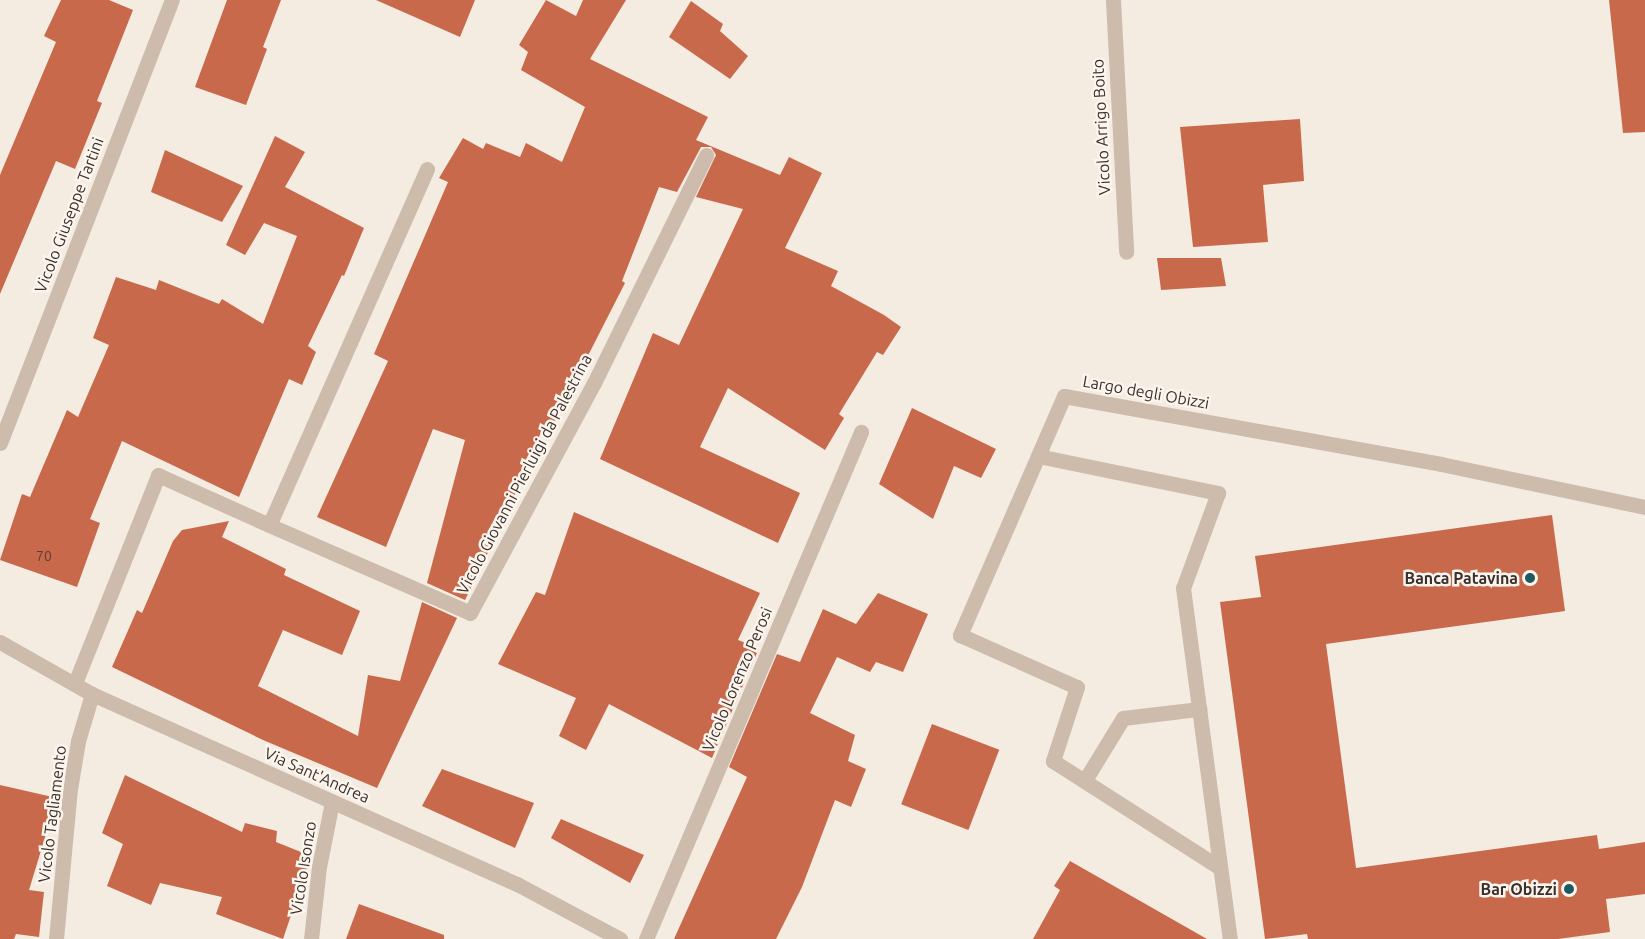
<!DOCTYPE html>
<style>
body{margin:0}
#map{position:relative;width:1645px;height:939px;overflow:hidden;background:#f4ebe1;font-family:Ubuntu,sans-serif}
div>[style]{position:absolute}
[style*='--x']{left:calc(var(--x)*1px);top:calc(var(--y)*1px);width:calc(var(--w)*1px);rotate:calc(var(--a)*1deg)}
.building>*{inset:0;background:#c8694b;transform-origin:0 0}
.service>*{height:15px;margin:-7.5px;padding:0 7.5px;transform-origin:7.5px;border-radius:7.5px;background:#cdbbac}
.minor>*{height:15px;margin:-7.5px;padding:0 7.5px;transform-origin:7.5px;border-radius:7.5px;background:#cdbbac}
.tertiary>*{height:15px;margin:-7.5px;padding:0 7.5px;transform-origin:7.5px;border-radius:7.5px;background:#cdbbac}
.dots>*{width:16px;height:16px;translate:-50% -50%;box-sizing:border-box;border:3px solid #fbf5ee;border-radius:50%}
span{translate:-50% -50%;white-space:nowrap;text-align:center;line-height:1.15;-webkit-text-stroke:5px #fbf5ee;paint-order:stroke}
.number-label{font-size:14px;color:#5e3e33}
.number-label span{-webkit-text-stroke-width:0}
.street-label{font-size:16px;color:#3b302b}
.poi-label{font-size:16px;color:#3b302b;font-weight:700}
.right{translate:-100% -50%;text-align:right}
</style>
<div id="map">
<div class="building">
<i style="clip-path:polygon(61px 0,109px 0,133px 10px,97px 101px,102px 103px,75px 169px,56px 161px,0 294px,0 175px,56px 42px,44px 36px)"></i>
<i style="clip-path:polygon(227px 0,281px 0,263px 47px,267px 49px,246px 105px,195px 87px)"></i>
<i style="clip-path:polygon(376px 0,475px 0,460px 37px)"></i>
<i style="clip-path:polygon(546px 0,576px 16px,583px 0,626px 0,590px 59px,708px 117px,696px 140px,780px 175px,789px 157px,822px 173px,785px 248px,838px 271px,831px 286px,884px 315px,901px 327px,883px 355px,877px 352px,839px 414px,844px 418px,825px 450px,728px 388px,700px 447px,800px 493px,778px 543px,600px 459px,653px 333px,679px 345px,743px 209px,696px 197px,716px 155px,711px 147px,701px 147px,677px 192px,659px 187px,622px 281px,625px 283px,547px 436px,541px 432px,510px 507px,465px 600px,427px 583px,465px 440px,433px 429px,386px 547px,317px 517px,388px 361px,374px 354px,448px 182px,439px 178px,463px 138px,483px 149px,486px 143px,520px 157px,526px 143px,562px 162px,585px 107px,521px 70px,528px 52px,519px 45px)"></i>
<i style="clip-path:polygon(1609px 0,1645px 0,1645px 132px,1623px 133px)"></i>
<i style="clip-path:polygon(691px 1px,723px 24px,720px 31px,748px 56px,730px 79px,669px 37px)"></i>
<i style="clip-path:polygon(1300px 119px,1304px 181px,1263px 185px,1268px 242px,1193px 247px,1180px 127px)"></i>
<i style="clip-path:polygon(275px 136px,305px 152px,285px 187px,364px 228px,344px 276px,342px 275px,308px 346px,316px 352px,302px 385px,289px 379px,239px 497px,122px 441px,90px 519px,100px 523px,77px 587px,0 560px,22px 494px,30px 497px,67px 410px,78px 417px,109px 345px,93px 338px,116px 277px,156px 290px,159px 280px,219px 304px,222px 299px,263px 324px,297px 236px,264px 223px,245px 255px,226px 245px)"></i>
<i style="clip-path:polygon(165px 150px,243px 186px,222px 222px,151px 192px)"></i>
<i style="clip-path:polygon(1157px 258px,1221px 258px,1226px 286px,1161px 290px)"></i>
<i style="clip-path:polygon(912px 408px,996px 449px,981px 478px,954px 466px,933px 519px,879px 484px)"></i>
<i style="clip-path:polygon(574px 512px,760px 593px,738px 640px,759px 648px,712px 758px,609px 704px,586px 750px,559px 736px,576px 698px,498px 664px,536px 592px,545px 595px)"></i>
<i style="clip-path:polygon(1552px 515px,1565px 611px,1326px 644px,1356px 868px,1597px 835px,1599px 849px,1645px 842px,1645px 894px,1606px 899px,1610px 932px,1558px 939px,1308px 939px,1307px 934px,1265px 939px,1220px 602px,1261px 597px,1255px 556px)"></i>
<i style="clip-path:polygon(229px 521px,222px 537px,286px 569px,284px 575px,360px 611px,342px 655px,283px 630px,258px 686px,358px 736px,368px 675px,400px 681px,422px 602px,457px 618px,377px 788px,263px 740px,112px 667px,137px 610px,142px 613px,173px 541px,182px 530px)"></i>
<i style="clip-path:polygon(878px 593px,928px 614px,903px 672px,876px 662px,870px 672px,837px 657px,810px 713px,855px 735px,848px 761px,866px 769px,851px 807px,835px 800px,802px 887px,776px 939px,674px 939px,747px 777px,729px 767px,777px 654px,800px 662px,823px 609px,856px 624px)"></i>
<i style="left:932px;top:724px;width:72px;height:86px;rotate:21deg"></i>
<i style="clip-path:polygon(442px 769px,534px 803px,515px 848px,422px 806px)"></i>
<i style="clip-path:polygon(125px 775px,242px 832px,245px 823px,277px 831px,276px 842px,311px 856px,283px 939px,216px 914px,222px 897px,160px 883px,151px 905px,107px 886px,123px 844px,102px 833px)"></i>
<i style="clip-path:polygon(0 785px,57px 798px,29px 890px,44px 892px,39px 937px,16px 934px,14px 939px,0 939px)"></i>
<i style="clip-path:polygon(561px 819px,644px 855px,630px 883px,551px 838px)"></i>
<i style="clip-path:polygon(1070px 861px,1207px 939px,1033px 939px,1060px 890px,1054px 886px)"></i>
<i style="clip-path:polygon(359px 904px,444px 935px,444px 939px,346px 939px)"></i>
</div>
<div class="service">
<i style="--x:1064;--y:396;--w:261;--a:113.5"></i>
<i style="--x:960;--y:635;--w:128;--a:24"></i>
<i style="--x:1077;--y:687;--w:78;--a:108"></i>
<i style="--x:1053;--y:761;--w:197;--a:32.6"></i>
<i style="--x:1038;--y:456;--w:184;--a:11.6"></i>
<i style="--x:1218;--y:493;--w:101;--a:110.2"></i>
<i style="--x:1183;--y:588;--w:354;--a:82.4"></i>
<i style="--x:1085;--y:780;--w:73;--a:-58.5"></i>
<i style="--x:1123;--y:718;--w:77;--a:-6.8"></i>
</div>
<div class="minor">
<i style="--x:1113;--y:0;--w:252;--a:87"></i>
<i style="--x:427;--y:169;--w:389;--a:113.9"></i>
<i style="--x:269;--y:525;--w:219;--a:23.6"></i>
<i style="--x:470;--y:613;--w:261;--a:-61.7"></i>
<i style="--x:594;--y:383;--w:254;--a:-63.8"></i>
<i style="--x:1064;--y:396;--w:383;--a:10.2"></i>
<i style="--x:1441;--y:464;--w:208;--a:11.9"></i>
<i style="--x:0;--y:443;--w:475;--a:-68.8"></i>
<i style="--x:75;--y:683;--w:224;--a:-68.2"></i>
<i style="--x:158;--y:475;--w:122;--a:24.2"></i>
<i style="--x:56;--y:939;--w:151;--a:-84.7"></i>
<i style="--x:70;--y:789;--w:49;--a:-80.5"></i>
<i style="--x:78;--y:741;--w:49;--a:-73.4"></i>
<i style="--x:311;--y:939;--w:72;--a:-83.7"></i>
<i style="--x:319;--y:867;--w:66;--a:-78.7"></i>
<i style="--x:646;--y:939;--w:551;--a:-67.02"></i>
</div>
<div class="tertiary">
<i style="--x:0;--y:642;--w:106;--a:29.5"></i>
<i style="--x:92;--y:694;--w:466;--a:24.1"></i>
<i style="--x:517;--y:884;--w:117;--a:28.1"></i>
</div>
<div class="dots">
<i style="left:1530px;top:578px;background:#1f5a5e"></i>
<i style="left:1569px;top:889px;background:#1f5a5e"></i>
</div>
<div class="number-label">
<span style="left:44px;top:556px">70</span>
</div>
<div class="street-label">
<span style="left:1101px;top:127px;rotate:-93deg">Vicolo Arrigo Boito</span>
<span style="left:69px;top:215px;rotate:-69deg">Vicolo Giuseppe Tartini</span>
<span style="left:1146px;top:392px;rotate:10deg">Largo degli Obizzi</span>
<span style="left:524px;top:474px;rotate:-62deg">Vicolo Giovanni Pierluigi da Palestrina</span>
<span style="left:737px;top:679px;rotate:-67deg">Vicolo Lorenzo Perosi</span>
<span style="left:317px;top:775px;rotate:24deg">Via Sant'Andrea</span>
<span style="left:52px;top:814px;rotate:-83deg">Vicolo Tagliamento</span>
<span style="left:303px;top:868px;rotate:-81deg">Vicolo Isonzo</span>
</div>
<div class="poi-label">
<span class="right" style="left:1518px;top:578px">Banca Patavina</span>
<span class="right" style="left:1557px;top:889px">Bar Obizzi</span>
</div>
</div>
